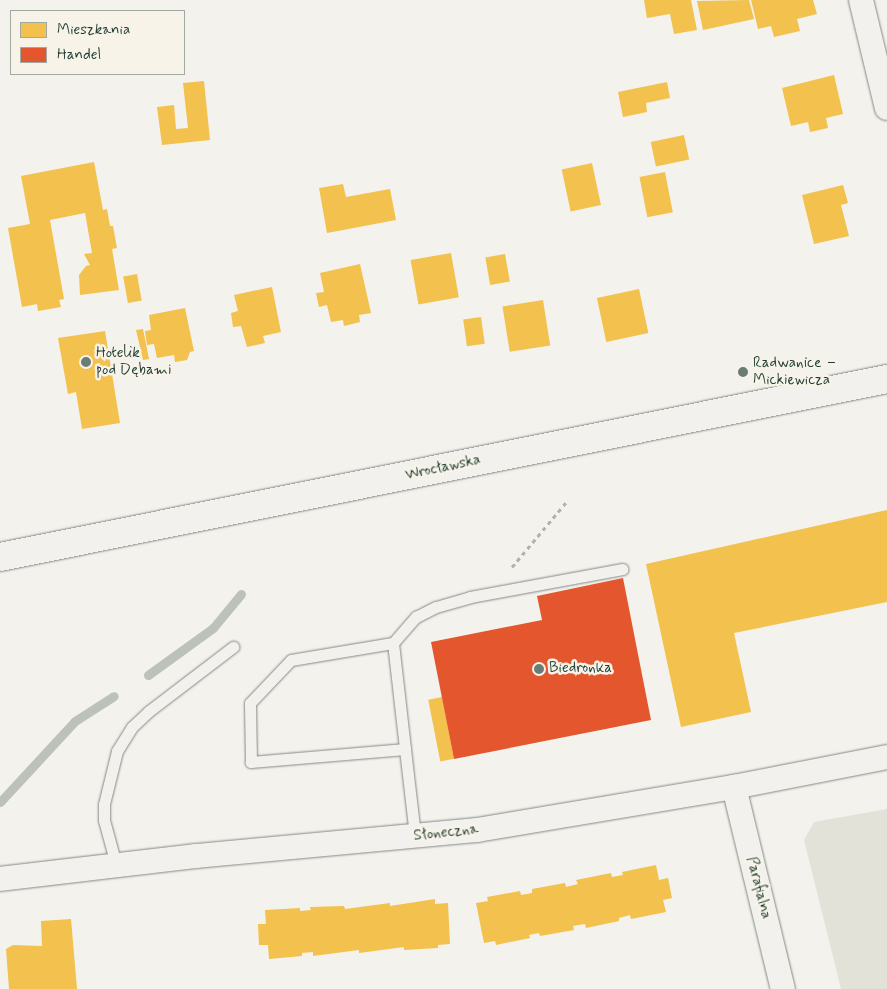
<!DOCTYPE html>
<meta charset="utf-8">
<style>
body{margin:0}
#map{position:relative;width:887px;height:989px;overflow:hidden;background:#f4f2ec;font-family:Mynerve,sans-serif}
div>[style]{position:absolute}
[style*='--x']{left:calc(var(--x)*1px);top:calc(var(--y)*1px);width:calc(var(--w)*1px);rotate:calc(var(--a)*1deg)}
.green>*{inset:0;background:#e2e2d9}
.homes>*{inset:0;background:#f2c14e;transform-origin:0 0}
.shops>*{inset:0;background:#e4572e}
.stream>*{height:9px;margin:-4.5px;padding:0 4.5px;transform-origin:4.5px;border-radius:4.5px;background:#bcc2b9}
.path>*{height:3px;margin-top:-1.5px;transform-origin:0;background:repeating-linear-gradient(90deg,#b0b2ae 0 4px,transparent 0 8px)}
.roads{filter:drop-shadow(0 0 1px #848985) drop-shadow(0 0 1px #848985)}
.lane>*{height:11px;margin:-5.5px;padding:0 5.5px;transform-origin:5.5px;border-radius:5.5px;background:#f2f1ed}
.street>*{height:24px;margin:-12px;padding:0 12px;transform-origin:12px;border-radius:12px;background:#f2f1ed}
.primary>*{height:28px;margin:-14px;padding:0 14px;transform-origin:14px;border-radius:14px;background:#f2f1ed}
.dots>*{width:14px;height:14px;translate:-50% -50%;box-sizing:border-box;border:2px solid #f7f3e8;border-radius:50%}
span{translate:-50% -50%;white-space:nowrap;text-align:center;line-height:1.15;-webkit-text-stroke:5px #f7f3e8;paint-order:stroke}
.poi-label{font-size:15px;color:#1f3d34}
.left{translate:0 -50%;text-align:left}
.street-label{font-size:15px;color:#1f3d34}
.legend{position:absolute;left:10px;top:10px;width:175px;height:65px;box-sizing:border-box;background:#f7f3e8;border:1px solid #a1aaa0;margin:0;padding:6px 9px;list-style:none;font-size:15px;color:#1f3d34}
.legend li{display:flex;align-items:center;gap:10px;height:25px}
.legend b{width:25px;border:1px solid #a1aaa0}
</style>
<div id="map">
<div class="green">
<i style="clip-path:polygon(887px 809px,887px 989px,841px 989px,804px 840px,814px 822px)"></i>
</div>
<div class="homes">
<i style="clip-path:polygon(644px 0,691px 0,697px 30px,674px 34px,670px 14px,647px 18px)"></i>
<i style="clip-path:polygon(749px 0,754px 19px,703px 30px,697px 1px)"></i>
<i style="clip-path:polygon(751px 0,813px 0,817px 14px,797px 19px,800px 31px,774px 37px,771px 26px,758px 29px)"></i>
<i style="clip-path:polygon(834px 75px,843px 114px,826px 118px,828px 128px,810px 132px,808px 122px,791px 126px,782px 88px)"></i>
<i style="clip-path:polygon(204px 81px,210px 140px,162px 145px,157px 107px,174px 105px,176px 129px,188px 128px,183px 83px)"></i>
<i style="clip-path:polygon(667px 82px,670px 98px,646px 103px,647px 112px,623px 117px,618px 92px)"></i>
<i style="left:684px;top:135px;width:25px;height:34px;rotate:78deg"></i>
<i style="clip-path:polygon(94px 162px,103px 210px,107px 209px,110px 226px,113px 226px,117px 248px,112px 249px,119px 290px,80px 295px,79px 275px,86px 266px,90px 265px,84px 254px,92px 253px,85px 213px,50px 220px,64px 299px,59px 300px,61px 307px,38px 311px,37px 304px,22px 307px,8px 228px,30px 224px,21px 176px)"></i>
<i style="left:592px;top:163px;width:43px;height:31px;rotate:78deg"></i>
<i style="left:665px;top:172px;width:41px;height:26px;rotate:79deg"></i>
<i style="clip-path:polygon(343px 184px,346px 197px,390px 189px,396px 220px,327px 233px,319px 188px)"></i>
<i style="clip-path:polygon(843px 185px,848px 203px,841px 205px,849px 236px,814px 244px,802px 195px)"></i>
<i style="left:451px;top:253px;width:45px;height:41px;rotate:80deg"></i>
<i style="left:505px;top:254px;width:28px;height:20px;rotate:80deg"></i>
<i style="clip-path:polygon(360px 264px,371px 313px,359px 315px,360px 322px,344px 326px,343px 320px,331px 322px,327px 305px,319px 307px,316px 293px,324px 292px,320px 273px)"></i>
<i style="left:137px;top:274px;width:27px;height:14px;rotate:80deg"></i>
<i style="clip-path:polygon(272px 287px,281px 332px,263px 336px,265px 343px,247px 347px,241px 326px,233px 327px,231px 313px,238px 311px,234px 295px)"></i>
<i style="left:639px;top:289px;width:45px;height:43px;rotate:78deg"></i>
<i style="left:543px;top:300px;width:46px;height:41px;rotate:81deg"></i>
<i style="clip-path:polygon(185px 308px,194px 351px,190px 352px,187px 360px,175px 362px,174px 355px,157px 358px,154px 344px,147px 345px,145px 331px,151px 330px,149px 315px)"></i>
<i style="left:481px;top:317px;width:27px;height:18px;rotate:82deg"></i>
<i style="clip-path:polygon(143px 329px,149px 359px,143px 360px,136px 330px)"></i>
<i style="clip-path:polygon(105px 331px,120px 423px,82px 429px,76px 392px,68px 394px,58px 338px)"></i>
<i style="clip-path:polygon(887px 510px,887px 602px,734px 633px,751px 712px,681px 727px,646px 564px)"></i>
<i style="left:442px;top:697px;width:63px;height:14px;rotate:79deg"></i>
<i style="clip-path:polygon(656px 865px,659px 880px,668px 878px,672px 898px,663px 900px,666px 912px,631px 919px,630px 915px,619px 918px,619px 921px,586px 928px,585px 924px,573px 926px,574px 930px,540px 936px,539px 933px,529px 935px,530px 938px,496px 945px,495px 941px,484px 943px,476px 903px,488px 901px,487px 897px,520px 891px,521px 895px,532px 893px,532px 889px,565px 883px,566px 887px,578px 884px,576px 880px,611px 873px,612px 877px,623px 875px,622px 872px)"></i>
<i style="clip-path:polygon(435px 899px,435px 904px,448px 903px,450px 944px,438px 945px,438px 948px,404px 950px,404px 947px,359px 953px,359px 950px,313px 956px,313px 952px,302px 953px,302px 956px,269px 959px,268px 945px,259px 945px,258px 924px,266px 924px,265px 910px,300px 908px,300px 911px,311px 910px,310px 907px,344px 906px,345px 909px,390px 903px,390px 906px)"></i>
<i style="clip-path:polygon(71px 919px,77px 989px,9px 989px,6px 949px,13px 945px,42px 946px,41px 921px)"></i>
</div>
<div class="shops">
<i style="clip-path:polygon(623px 578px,651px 720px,454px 759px,431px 642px,542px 620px,537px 596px)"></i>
</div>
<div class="stream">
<i style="--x:148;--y:675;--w:80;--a:-35.9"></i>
<i style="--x:213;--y:628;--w:44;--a:-50.5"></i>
<i style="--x:0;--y:802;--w:110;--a:-47.2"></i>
<i style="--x:75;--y:721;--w:46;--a:-32.7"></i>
</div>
<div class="path">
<i style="--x:512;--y:567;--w:87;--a:-50.1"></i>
</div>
<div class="roads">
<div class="lane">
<i style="--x:393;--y:643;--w:35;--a:-49"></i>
<i style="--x:416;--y:617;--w:22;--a:-27"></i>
<i style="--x:436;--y:607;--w:35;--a:-16"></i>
<i style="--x:470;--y:597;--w:155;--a:-10.4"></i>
<i style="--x:405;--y:749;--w:155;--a:175.2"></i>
<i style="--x:251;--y:762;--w:59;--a:-91"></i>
<i style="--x:250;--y:703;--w:59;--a:-46.4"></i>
<i style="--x:291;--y:660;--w:103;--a:-9.5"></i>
<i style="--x:393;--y:643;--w:107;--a:83.5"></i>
<i style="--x:405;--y:749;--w:88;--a:83.4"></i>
<i style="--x:117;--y:868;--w:50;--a:-105.2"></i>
<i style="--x:104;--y:820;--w:16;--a:-90"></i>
<i style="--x:104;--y:804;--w:55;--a:-76.2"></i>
<i style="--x:117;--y:751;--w:28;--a:-58"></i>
<i style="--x:132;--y:727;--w:23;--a:-43"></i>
<i style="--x:149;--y:711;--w:106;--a:-37.3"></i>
</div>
<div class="street">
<i style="--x:861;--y:0;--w:111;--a:76.5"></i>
<i style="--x:734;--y:787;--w:208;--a:76.4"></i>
<i style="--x:0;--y:879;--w:197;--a:-6.7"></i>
<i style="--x:196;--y:856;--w:282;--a:-5.3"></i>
<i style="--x:477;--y:830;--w:261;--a:-9.5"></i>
<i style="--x:734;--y:787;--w:156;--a:-11.1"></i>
</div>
<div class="primary">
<i style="--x:0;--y:557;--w:905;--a:-11.35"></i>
</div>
</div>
<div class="dots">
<i style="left:86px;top:362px;background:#6a7c74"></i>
<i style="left:743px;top:372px;background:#6a7c74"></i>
<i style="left:539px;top:669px;background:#6a7c74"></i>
</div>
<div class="poi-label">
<span class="left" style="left:96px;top:362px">Hotelik<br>pod Dębami</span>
<span class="left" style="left:753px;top:372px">Radwanice –<br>Mickiewicza</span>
<span class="left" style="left:549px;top:669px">Biedronka</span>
</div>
<div class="street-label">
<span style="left:443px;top:468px;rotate:-12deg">Wrocławska</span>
<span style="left:446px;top:833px;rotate:-6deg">Słoneczna</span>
<span style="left:758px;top:888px;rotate:76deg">Parafialna</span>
</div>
<ul class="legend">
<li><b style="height:14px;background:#f2c14e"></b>Mieszkania</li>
<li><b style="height:14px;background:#e4572e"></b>Handel</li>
</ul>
</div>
